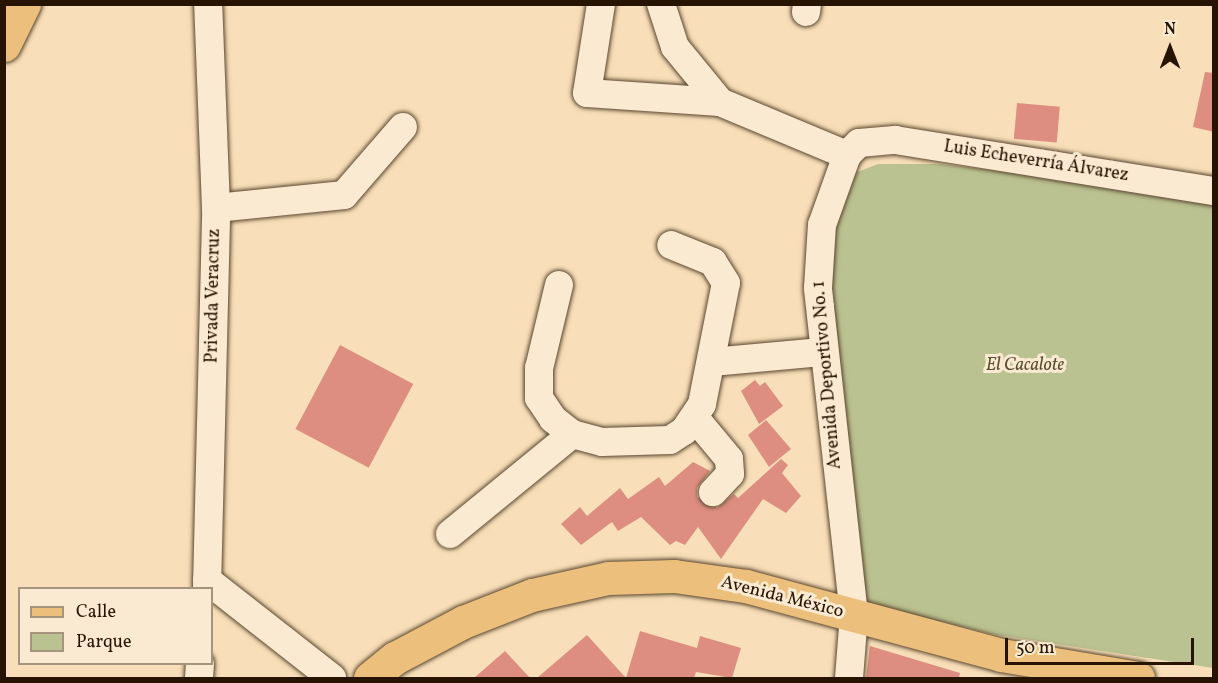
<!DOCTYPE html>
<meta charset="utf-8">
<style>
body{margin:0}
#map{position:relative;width:1218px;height:683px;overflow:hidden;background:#f8dfb9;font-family:Vollkorn,serif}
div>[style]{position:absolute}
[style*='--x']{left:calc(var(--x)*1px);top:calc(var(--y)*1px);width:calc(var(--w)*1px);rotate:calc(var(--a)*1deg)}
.green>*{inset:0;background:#bbc291}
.building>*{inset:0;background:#de8e80;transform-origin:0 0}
.roads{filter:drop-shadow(0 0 2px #5a462e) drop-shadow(0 0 2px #5a462e)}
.minor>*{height:28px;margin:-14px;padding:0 14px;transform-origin:14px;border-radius:14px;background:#faead2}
.major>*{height:33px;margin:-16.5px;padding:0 16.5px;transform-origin:16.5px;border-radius:16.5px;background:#ecc07c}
.highway>*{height:33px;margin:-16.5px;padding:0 16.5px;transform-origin:16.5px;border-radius:16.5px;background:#ecc07c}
span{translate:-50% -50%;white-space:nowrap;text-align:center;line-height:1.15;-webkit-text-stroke:6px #faead2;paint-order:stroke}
.street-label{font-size:18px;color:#261300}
.park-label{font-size:18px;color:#5a5033;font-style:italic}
.frame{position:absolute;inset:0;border:6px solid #261300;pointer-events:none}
.legend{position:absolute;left:18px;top:587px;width:195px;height:78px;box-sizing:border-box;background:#faead2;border:2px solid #a5947e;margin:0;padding:8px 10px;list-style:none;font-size:18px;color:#261300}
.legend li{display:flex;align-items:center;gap:12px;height:30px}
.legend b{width:30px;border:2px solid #a5947e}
.north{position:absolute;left:1140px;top:18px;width:60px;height:60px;-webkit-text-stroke:4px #faead2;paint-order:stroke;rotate:0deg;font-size:16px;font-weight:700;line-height:24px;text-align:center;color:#261300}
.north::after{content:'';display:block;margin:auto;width:21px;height:27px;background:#261300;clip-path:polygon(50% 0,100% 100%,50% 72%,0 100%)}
.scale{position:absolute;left:1005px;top:638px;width:189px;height:27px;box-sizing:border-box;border:3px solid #261300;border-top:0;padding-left:8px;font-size:18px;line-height:21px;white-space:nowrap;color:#261300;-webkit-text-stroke:4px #faead2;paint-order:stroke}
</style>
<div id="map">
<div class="green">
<i style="clip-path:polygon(878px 164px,939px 164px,1213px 196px,1213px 668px,992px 634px,866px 603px,830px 292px,832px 239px,841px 207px,855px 173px)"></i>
</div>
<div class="building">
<i style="clip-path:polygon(1205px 72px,1214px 73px,1214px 132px,1193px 127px)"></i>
<i style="left:1017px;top:103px;width:43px;height:36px;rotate:5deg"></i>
<i style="left:340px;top:345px;width:83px;height:95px;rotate:28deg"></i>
<i style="clip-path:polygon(755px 380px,760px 386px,765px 382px,783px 406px,759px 424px,741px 391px)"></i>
<i style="clip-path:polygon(766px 420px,791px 449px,769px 467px,748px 435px)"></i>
<i style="clip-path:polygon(781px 459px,788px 465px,782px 473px,801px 496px,786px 513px,763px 499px,721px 559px,698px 527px,685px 545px,676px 541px,670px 545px,641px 517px,618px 531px,612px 522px,581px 545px,561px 524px,580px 507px,587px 516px,620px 488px,628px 499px,659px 477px,665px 486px,693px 462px,710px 471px,697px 488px,697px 497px,717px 508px,734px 494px,738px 498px)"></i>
<i style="clip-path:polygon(640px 631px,697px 648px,700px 636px,741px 648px,732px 678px,696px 672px,694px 678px,626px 678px)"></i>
<i style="clip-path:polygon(587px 635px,626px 678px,537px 678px)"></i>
<i style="clip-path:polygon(870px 646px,960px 673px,959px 678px,866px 678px)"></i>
<i style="clip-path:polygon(505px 651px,530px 678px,474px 678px)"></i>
</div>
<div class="roads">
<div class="minor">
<i style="--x:601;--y:4;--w:90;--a:98.9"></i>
<i style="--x:587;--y:93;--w:133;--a:3.9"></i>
<i style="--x:661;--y:4;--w:45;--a:72"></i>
<i style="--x:675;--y:47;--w:71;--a:50.7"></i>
<i style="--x:720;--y:102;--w:138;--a:22.7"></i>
<i style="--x:806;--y:12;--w:8;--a:-83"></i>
<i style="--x:216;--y:208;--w:129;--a:-5.8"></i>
<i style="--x:344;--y:195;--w:90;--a:-49.1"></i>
<i style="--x:559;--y:285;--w:85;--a:103.5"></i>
<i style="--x:539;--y:368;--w:30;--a:90"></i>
<i style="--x:539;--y:398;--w:25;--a:56"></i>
<i style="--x:553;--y:419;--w:24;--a:38"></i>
<i style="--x:572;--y:434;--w:31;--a:15"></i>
<i style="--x:602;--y:442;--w:68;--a:-1.7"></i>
<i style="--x:670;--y:440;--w:17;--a:-33"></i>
<i style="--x:684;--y:431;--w:32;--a:-56"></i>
<i style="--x:702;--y:404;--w:123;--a:-78.8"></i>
<i style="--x:726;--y:283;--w:25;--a:-122"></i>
<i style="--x:713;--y:262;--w:45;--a:-158"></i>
<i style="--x:712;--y:362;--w:110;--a:-5.2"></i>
<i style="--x:695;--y:418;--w:53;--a:50.3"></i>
<i style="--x:729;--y:459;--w:15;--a:86"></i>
<i style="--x:730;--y:474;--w:25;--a:133"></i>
<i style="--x:450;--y:534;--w:158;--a:-39.3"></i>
<i style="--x:207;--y:580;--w:159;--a:38.1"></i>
<i style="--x:207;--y:588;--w:380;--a:-88.6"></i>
<i style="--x:216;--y:208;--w:204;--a:-92.2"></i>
<i style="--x:199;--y:678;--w:14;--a:-86"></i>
<i style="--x:849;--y:678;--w:63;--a:-85.5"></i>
<i style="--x:854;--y:615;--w:329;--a:-96.3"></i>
<i style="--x:818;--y:288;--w:63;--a:-86.4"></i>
<i style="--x:822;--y:225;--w:74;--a:-70.3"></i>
<i style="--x:847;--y:155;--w:17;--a:-45"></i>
<i style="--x:859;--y:143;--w:36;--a:-5"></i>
<i style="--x:895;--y:140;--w:323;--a:9.1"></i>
</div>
<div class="major">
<i style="--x:370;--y:678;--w:32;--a:-39"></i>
<i style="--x:395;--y:658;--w:77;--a:-27.9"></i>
<i style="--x:463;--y:622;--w:74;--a:-21.4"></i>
<i style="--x:532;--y:595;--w:78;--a:-12.6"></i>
<i style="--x:608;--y:578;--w:66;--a:-1.7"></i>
<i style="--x:674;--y:576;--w:73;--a:7.9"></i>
<i style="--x:746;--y:586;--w:264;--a:15.1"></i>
<i style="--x:1001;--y:655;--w:139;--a:9.5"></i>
</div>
<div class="highway">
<i style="--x:4;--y:45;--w:46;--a:-64"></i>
</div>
</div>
<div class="street-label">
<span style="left:1036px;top:162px;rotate:9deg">Luis Echeverría Álvarez</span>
<span style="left:214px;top:296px;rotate:-89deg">Privada Veracruz</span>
<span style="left:828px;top:375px;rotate:-95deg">Avenida Deportivo No. 1</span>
<span style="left:782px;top:598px;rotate:14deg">Avenida México</span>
</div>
<div class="park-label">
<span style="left:1025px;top:366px">El Cacalote</span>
</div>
<div class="frame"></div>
<ul class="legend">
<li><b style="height:8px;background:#ecc07c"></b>Calle</li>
<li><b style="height:16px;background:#bbc291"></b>Parque</li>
</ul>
<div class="north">N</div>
<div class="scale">50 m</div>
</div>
